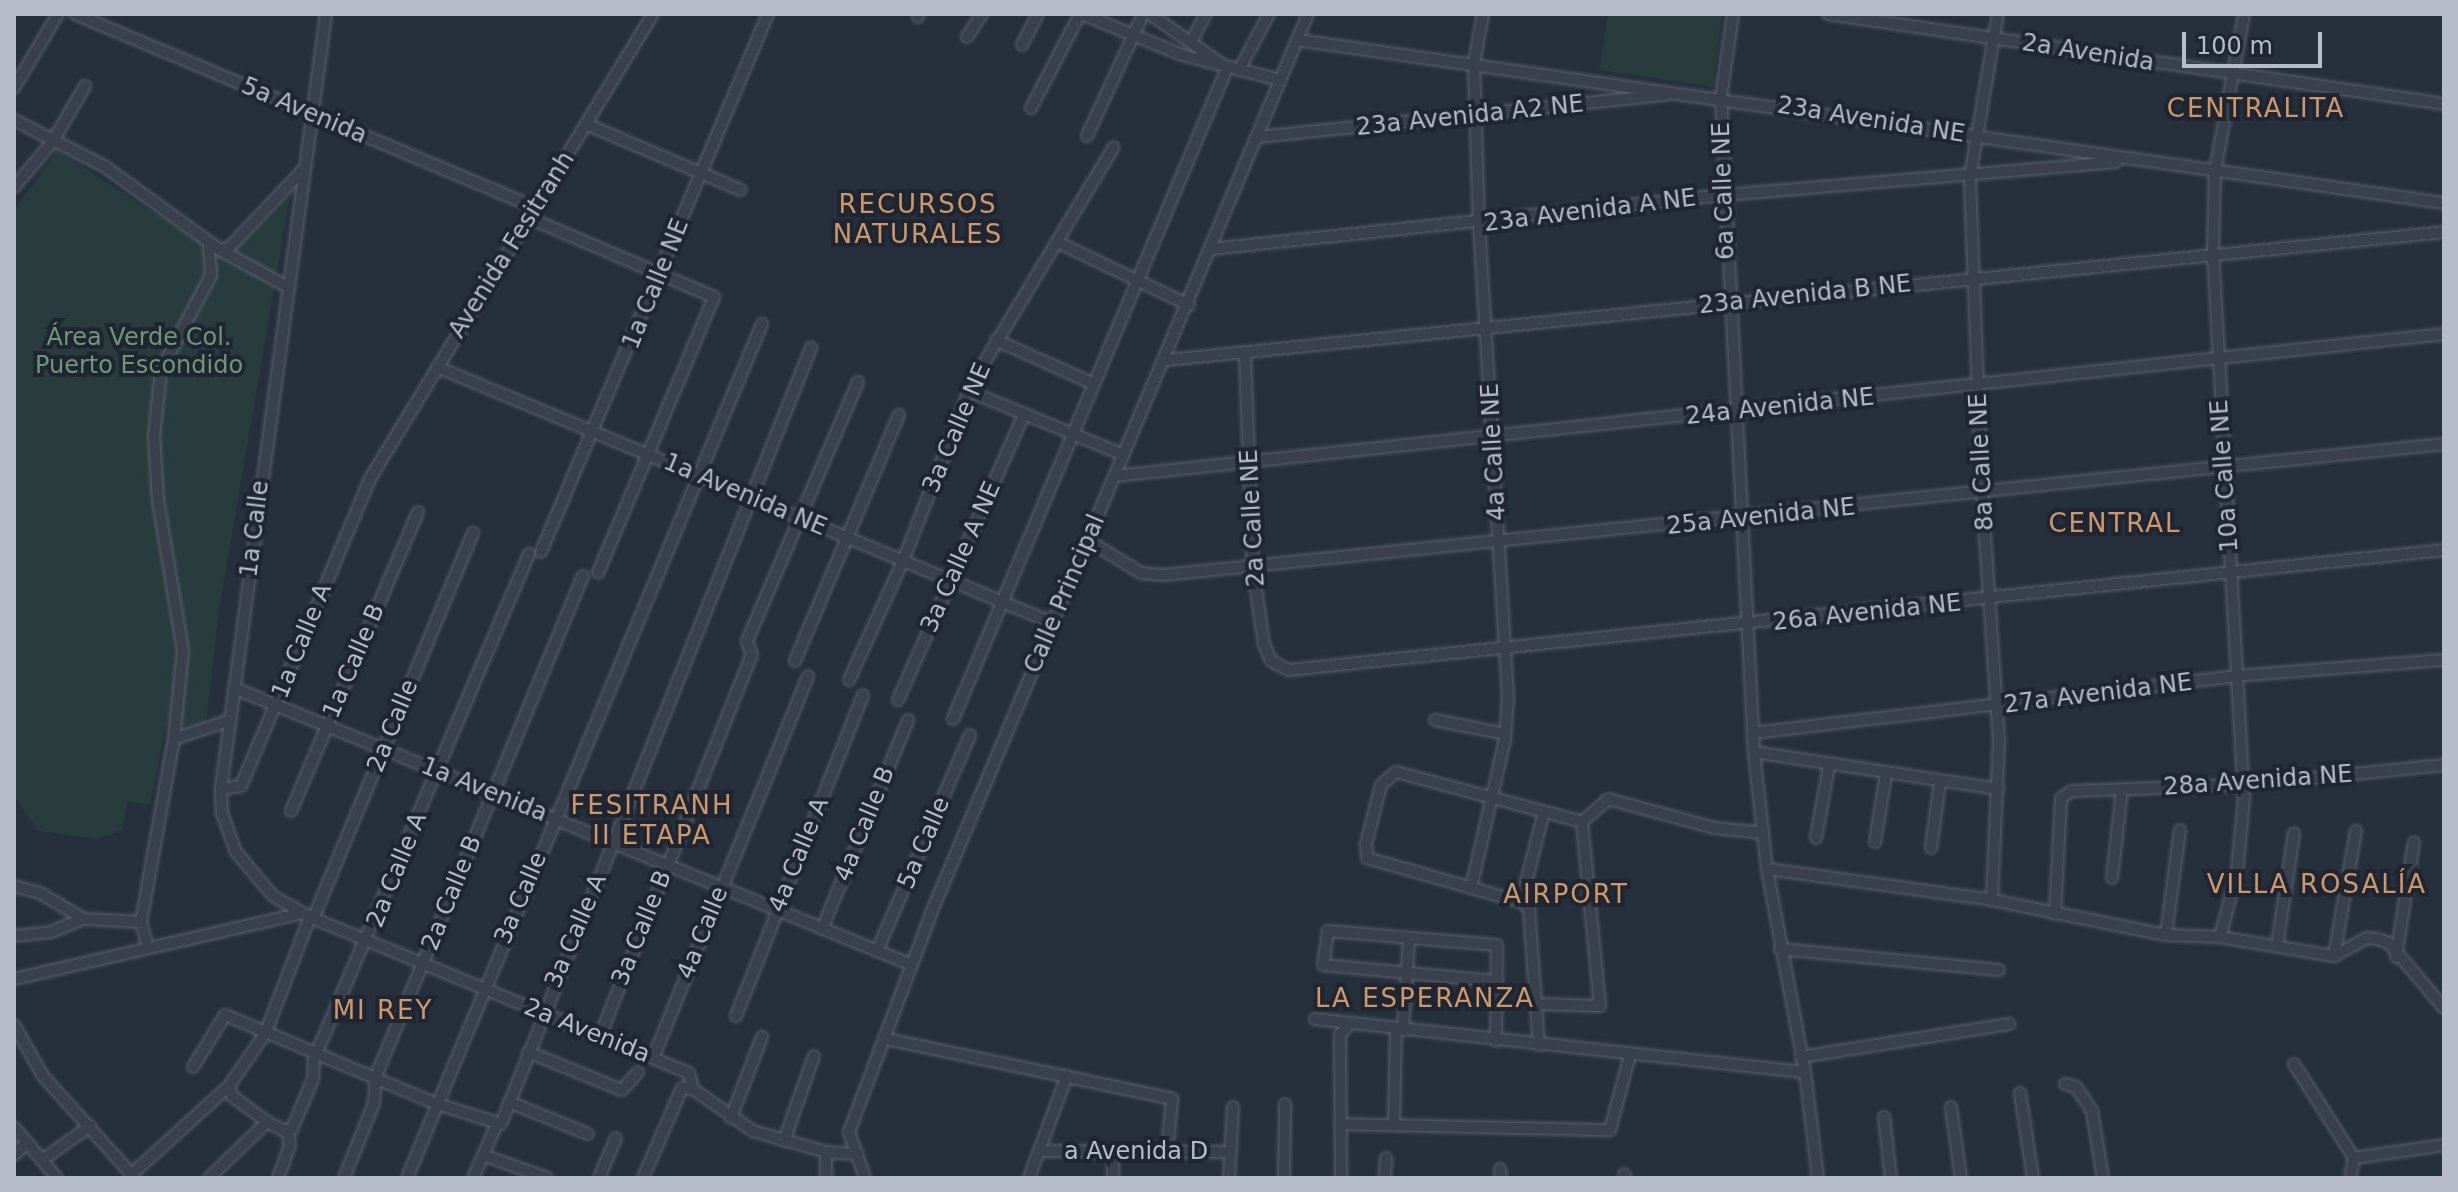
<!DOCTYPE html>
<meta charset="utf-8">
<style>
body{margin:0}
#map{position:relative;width:2458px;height:1192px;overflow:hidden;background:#262f3c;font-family:"DejaVu Sans",sans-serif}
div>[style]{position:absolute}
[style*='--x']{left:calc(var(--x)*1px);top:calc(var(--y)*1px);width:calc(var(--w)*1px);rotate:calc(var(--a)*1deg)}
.green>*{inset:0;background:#283b3d}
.roads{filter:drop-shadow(0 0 2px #585f6b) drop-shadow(0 0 2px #585f6b)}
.minor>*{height:10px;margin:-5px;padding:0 5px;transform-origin:5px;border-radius:5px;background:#3a414d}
span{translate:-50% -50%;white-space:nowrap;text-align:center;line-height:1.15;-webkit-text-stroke:8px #1f2632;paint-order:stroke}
.street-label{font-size:24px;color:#b6bcc8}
.park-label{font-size:24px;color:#6f9779}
.neighbourhood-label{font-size:26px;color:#cc986c;letter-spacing:2px}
.frame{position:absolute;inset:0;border:16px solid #b6bcc8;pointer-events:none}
.scale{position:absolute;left:2182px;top:32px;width:140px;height:36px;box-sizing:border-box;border:4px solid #b6bcc8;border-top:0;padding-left:10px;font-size:24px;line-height:28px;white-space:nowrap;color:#b6bcc8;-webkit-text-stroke:6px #1f2632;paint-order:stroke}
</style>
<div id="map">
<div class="green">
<i style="clip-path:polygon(1608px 14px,1722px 14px,1713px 87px,1599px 70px)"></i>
<i style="clip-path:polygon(57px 150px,225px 259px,290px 196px,219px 610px,206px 725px,166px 725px,150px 805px,128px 801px,122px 830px,98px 839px,38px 831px,14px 796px,14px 211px)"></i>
</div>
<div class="roads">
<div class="minor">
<i style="--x:75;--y:14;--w:498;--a:22.8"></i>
<i style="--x:326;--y:14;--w:782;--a:97.72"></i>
<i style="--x:221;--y:789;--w:24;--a:88"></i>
<i style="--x:222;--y:813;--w:41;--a:70.3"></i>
<i style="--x:236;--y:852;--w:57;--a:49.9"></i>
<i style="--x:273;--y:896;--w:43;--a:29.6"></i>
<i style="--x:310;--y:917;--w:410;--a:22.4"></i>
<i style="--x:689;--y:1073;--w:16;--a:76"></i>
<i style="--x:693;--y:1089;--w:73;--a:35"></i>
<i style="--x:753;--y:1131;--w:76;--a:16"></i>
<i style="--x:826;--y:1152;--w:32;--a:4"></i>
<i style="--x:1082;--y:14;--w:108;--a:22.3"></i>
<i style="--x:1182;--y:55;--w:101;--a:14.3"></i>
<i style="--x:1733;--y:14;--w:84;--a:98.2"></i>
<i style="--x:1721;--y:97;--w:656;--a:87.12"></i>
<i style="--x:1754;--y:752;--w:118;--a:83.7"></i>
<i style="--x:1767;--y:869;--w:207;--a:79.4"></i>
<i style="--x:1805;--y:1072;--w:107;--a:83"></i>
<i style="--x:1828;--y:14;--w:623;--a:8.31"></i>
<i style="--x:918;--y:17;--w:3;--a:-72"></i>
<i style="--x:967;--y:37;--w:27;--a:-57"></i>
<i style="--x:1297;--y:40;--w:1159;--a:8.09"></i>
<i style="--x:1191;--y:42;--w:32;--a:-62"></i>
<i style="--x:1022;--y:45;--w:35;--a:-63"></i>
<i style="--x:1239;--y:70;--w:64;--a:-61.8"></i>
<i style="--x:14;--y:88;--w:86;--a:-59.3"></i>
<i style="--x:1031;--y:108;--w:106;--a:-62.5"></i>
<i style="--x:14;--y:120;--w:101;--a:27.1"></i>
<i style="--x:104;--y:166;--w:143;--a:35.9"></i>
<i style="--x:220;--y:250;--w:9;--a:-13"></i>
<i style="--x:229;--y:248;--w:108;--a:-46.5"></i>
<i style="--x:586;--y:124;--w:168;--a:23.1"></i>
<i style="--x:1087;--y:136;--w:134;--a:-65.3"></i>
<i style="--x:1258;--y:137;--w:410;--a:-5.9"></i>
<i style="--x:14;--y:187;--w:60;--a:-49.7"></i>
<i style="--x:53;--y:141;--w:64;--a:-59.8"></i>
<i style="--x:527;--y:217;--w:203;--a:23.2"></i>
<i style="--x:714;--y:297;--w:299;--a:112.8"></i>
<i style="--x:1059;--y:243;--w:144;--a:25.5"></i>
<i style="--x:1211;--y:249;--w:516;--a:-6.01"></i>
<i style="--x:1724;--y:195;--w:394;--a:-4.8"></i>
<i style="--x:220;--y:250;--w:77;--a:28.6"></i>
<i style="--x:996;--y:340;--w:107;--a:24.2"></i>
<i style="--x:1245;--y:354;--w:215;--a:87.9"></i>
<i style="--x:1253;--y:569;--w:76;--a:81.7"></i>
<i style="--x:1264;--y:644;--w:18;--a:68"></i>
<i style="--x:1271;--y:661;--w:20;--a:27"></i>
<i style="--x:1289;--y:670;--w:1161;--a:-5.93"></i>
<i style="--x:1167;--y:360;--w:1283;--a:-5.72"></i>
<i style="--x:437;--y:367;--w:667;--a:22.57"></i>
<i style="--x:971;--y:392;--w:165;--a:22.4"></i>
<i style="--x:1115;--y:476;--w:1337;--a:-6.1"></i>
<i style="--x:1087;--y:540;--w:63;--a:31.4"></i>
<i style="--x:1141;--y:573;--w:23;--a:5"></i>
<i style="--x:1164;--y:575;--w:1287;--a:-5.84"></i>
<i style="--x:541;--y:552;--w:584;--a:-67.12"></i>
<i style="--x:795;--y:661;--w:267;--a:-67.1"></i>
<i style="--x:849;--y:680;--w:131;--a:-65.6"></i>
<i style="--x:903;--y:561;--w:191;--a:-68.8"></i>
<i style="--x:972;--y:383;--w:275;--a:-59"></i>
<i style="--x:234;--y:688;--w:732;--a:22.22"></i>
<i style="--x:898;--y:700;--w:313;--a:-66.2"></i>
<i style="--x:953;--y:719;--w:706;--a:-67.17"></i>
<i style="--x:1227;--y:68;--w:94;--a:-145"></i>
<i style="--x:1435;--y:720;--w:71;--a:11.3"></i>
<i style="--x:1753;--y:733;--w:485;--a:-6.7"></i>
<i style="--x:2235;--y:676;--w:210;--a:-4.4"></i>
<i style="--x:174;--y:739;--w:88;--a:-84.2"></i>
<i style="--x:183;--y:651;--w:153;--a:-99.4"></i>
<i style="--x:158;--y:500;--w:64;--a:-93.6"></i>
<i style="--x:154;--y:436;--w:66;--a:-83.9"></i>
<i style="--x:161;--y:370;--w:107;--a:-62.2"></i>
<i style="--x:211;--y:275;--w:32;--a:-94"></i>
<i style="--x:1754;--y:752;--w:247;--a:8.6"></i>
<i style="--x:221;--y:789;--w:20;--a:-9"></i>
<i style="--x:241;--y:786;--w:335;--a:-67.2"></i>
<i style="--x:371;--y:477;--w:542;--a:-58.66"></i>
<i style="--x:291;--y:811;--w:325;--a:-67"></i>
<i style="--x:1582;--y:822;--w:35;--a:-41"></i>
<i style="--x:1608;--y:799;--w:111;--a:15.2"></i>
<i style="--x:1715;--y:828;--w:48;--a:5.9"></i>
<i style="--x:1816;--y:838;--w:74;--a:-79.9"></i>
<i style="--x:1875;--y:842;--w:69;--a:-80.8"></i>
<i style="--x:1931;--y:848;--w:67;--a:-82.2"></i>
<i style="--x:1767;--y:869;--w:227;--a:7.8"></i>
<i style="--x:1992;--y:900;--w:177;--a:11.4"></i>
<i style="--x:2166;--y:935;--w:54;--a:2.1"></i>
<i style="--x:2220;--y:937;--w:116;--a:9.5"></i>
<i style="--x:2334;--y:956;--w:38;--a:-29"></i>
<i style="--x:2367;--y:938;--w:11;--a:5"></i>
<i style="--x:2378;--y:939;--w:12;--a:20"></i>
<i style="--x:2389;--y:943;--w:85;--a:49.8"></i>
<i style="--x:2112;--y:878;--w:89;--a:-83.5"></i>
<i style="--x:14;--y:886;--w:27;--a:15"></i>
<i style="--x:40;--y:893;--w:51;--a:30.6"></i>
<i style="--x:84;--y:919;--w:57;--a:3"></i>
<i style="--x:1471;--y:888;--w:153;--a:-77.1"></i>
<i style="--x:1505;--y:739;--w:42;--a:-85.9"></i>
<i style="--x:1508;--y:697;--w:474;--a:-93.5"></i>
<i style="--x:1479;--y:224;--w:161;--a:-91.8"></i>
<i style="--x:1474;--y:63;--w:50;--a:-79.6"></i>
<i style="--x:1992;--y:900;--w:159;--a:-87.5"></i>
<i style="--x:1999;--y:741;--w:248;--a:-93.9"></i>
<i style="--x:1982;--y:494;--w:317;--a:-92.2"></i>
<i style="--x:1970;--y:177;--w:165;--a:-80.3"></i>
<i style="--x:1521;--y:902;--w:93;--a:-75.7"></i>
<i style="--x:2055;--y:914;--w:116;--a:-87"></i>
<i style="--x:2061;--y:798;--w:13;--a:-32"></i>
<i style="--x:2072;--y:791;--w:171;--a:-2"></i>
<i style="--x:2243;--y:785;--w:202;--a:-5.7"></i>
<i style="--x:313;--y:919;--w:418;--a:-67.5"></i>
<i style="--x:822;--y:929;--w:226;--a:-67.6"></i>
<i style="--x:2166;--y:935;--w:106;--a:-82.4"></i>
<i style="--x:14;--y:936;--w:37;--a:-6"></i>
<i style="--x:51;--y:932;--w:35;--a:-22"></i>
<i style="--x:2220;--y:937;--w:66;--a:-75.1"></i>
<i style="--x:2237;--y:873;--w:75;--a:-84.7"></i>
<i style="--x:2244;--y:798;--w:547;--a:-93.25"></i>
<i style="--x:2213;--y:252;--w:81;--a:-88.6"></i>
<i style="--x:2215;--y:171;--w:160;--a:-79.5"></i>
<i style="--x:2277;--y:946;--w:114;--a:-81.4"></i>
<i style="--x:148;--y:948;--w:27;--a:-105"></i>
<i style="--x:141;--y:922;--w:186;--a:-79.8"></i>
<i style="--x:174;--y:739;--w:59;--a:-18.7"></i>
<i style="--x:1780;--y:949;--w:220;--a:5.5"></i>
<i style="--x:877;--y:951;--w:235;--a:-66.7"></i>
<i style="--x:2334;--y:956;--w:127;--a:-80"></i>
<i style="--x:2396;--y:957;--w:116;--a:-81.1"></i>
<i style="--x:14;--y:979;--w:295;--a:-12.9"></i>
<i style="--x:1537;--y:1004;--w:63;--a:1.8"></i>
<i style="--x:1600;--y:1006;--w:185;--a:-95.6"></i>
<i style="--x:736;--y:1016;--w:345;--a:-68.4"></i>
<i style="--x:1315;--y:1019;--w:493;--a:6.2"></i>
<i style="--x:14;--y:1025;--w:59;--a:60.4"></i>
<i style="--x:43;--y:1076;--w:137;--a:48"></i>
<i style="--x:1403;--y:1030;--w:91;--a:-86.2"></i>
<i style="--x:600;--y:1036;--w:410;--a:-68.3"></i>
<i style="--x:752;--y:655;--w:15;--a:-110"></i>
<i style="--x:747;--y:641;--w:282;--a:-66.8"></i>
<i style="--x:886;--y:1039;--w:292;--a:11.8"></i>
<i style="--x:1172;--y:1099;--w:53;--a:95.4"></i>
<i style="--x:1496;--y:1041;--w:96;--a:-89.4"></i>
<i style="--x:1497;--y:945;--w:170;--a:-175.3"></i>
<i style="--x:1328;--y:931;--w:34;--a:98"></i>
<i style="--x:1323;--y:965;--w:175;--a:5.3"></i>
<i style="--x:1539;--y:1045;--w:137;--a:-94.2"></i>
<i style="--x:1529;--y:908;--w:10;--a:-143"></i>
<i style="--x:1521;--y:902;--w:160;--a:-164.1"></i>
<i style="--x:1367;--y:858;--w:14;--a:-94"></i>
<i style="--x:1366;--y:844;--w:61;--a:-75.7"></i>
<i style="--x:1381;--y:785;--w:20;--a:-41"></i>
<i style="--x:1396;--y:772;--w:193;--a:15"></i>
<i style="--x:528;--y:1052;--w:101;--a:22"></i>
<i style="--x:622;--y:1090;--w:24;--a:-48"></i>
<i style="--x:1801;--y:1057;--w:211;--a:-9"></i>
<i style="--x:653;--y:1058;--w:412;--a:-67.9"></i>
<i style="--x:2294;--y:1064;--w:112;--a:57.4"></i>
<i style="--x:2354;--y:1158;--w:20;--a:101"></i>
<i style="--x:193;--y:1067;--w:61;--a:-58.4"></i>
<i style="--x:225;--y:1015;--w:230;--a:22.8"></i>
<i style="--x:437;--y:1104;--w:67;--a:17.4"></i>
<i style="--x:501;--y:1124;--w:836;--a:-68.22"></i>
<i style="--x:2065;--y:1084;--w:11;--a:15"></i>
<i style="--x:2076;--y:1087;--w:29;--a:56"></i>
<i style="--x:2092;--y:1111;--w:68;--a:80.7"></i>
<i style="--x:2020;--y:1093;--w:86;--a:81.3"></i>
<i style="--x:509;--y:1102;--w:85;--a:22.1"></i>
<i style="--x:1951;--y:1107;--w:72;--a:82"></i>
<i style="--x:1884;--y:1117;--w:61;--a:83.5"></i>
<i style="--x:731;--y:1118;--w:87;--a:-69.1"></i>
<i style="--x:267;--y:1122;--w:44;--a:-143.4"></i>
<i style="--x:232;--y:1096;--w:10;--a:-107"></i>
<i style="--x:229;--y:1086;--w:65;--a:-55.6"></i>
<i style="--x:266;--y:1032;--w:123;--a:-69.1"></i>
<i style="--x:1341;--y:1124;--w:269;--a:1.3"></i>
<i style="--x:1610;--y:1130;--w:78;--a:-75.1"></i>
<i style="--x:1394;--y:1124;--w:95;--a:-88.8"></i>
<i style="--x:14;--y:1127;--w:67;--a:49.9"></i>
<i style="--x:784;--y:1141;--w:90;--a:-70.6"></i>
<i style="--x:1042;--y:1151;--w:188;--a:0.3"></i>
<i style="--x:14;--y:1155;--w:18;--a:-43"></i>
<i style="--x:483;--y:1155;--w:68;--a:19.8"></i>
<i style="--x:2354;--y:1158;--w:91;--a:-8.2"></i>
<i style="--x:42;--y:1160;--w:59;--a:-35.3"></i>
<i style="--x:1500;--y:1169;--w:9;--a:84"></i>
<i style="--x:132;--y:1174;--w:131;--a:-42.2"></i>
<i style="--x:1624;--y:1174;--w:4;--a:63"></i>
<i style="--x:209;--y:1178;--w:81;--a:-44"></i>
<i style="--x:267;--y:1122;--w:20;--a:27"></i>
<i style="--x:285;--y:1131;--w:7;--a:-16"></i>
<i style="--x:292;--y:1129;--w:54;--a:-67.2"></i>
<i style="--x:313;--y:1079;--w:20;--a:-87"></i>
<i style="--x:314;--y:1059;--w:549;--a:-66.94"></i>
<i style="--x:278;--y:1178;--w:35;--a:-70"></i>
<i style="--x:290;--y:1145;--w:14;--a:-98"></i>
<i style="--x:344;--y:1178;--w:81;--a:-68.2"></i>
<i style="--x:374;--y:1103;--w:27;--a:-86"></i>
<i style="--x:376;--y:1076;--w:541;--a:-67.51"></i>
<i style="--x:407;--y:1178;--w:925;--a:-67.43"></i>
<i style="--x:473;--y:1178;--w:57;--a:-66.1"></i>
<i style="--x:599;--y:1178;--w:43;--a:-67"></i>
<i style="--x:643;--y:1178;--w:98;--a:-66.6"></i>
<i style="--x:682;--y:1088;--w:11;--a:5"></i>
<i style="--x:826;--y:1178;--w:26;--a:-90"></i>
<i style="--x:865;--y:1178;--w:49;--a:-109.2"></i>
<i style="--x:849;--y:1132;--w:236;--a:-69.4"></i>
<i style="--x:932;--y:911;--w:973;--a:-67.26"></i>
<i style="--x:1029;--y:1178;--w:109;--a:-69.6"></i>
<i style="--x:1113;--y:1178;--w:26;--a:-90"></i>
<i style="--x:1229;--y:1178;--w:71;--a:-86.8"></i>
<i style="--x:1284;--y:1178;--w:74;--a:-89.2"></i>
<i style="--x:1341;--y:1178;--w:143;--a:-90.4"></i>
<i style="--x:1340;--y:1035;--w:14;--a:-51"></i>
<i style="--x:1385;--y:1178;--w:20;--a:-87"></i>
</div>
</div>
<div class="street-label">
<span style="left:2088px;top:53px;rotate:9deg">2a Avenida</span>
<span style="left:304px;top:111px;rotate:23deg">5a Avenida</span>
<span style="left:1470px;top:116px;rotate:-6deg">23a Avenida A2 NE</span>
<span style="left:1871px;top:120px;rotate:9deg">23a Avenida NE</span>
<span style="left:1724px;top:191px;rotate:-92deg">6a Calle NE</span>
<span style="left:1590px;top:211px;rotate:-7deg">23a Avenida A NE</span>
<span style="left:512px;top:245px;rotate:-58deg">Avenida Fesitranh</span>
<span style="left:656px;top:284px;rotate:-68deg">1a Calle NE</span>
<span style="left:1805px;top:295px;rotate:-6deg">23a Avenida B NE</span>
<span style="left:1780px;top:407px;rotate:-6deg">24a Avenida NE</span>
<span style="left:957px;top:428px;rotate:-67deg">3a Calle NE</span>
<span style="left:1494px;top:452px;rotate:-93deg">4a Calle NE</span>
<span style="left:1982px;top:462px;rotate:-93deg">8a Calle NE</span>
<span style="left:2225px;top:476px;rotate:-94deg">10a Calle NE</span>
<span style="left:745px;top:495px;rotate:23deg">1a Avenida NE</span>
<span style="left:1761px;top:517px;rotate:-6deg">25a Avenida NE</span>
<span style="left:1253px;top:518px;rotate:-93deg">2a Calle NE</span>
<span style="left:255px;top:529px;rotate:-83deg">1a Calle</span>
<span style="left:961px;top:557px;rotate:-66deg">3a Calle A NE</span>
<span style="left:1065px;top:594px;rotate:-67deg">Calle Principal</span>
<span style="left:1867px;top:613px;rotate:-6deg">26a Avenida NE</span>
<span style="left:302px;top:641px;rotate:-68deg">1a Calle A</span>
<span style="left:354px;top:661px;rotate:-67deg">1a Calle B</span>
<span style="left:2098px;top:694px;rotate:-7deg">27a Avenida NE</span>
<span style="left:393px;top:726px;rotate:-68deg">2a Calle</span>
<span style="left:2258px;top:781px;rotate:-4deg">28a Avenida NE</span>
<span style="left:484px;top:790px;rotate:22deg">1a Avenida</span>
<span style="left:865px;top:824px;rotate:-68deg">4a Calle B</span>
<span style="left:924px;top:843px;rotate:-67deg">5a Calle</span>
<span style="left:799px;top:855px;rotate:-68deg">4a Calle A</span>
<span style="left:397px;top:870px;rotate:-68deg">2a Calle A</span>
<span style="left:452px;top:893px;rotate:-68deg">2a Calle B</span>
<span style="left:521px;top:898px;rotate:-67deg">3a Calle</span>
<span style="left:642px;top:928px;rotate:-68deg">3a Calle B</span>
<span style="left:576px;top:931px;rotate:-67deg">3a Calle A</span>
<span style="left:703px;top:933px;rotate:-68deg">4a Calle</span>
<span style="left:587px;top:1031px;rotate:22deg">2a Avenida</span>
<span style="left:1136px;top:1152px">a Avenida D</span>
</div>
<div class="park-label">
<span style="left:139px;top:352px">Área Verde Col.<br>Puerto Escondido</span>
</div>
<div class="neighbourhood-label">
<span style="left:2256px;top:109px">CENTRALITA</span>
<span style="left:918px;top:220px">RECURSOS<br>NATURALES</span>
<span style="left:2115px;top:524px">CENTRAL</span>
<span style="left:652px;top:821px">FESITRANH<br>II ETAPA</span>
<span style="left:2317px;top:885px">VILLA ROSALÍA</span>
<span style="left:1566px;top:895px">AIRPORT</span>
<span style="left:1425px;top:999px">LA ESPERANZA</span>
<span style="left:383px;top:1011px">MI REY</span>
</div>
<div class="frame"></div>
<div class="scale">100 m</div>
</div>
